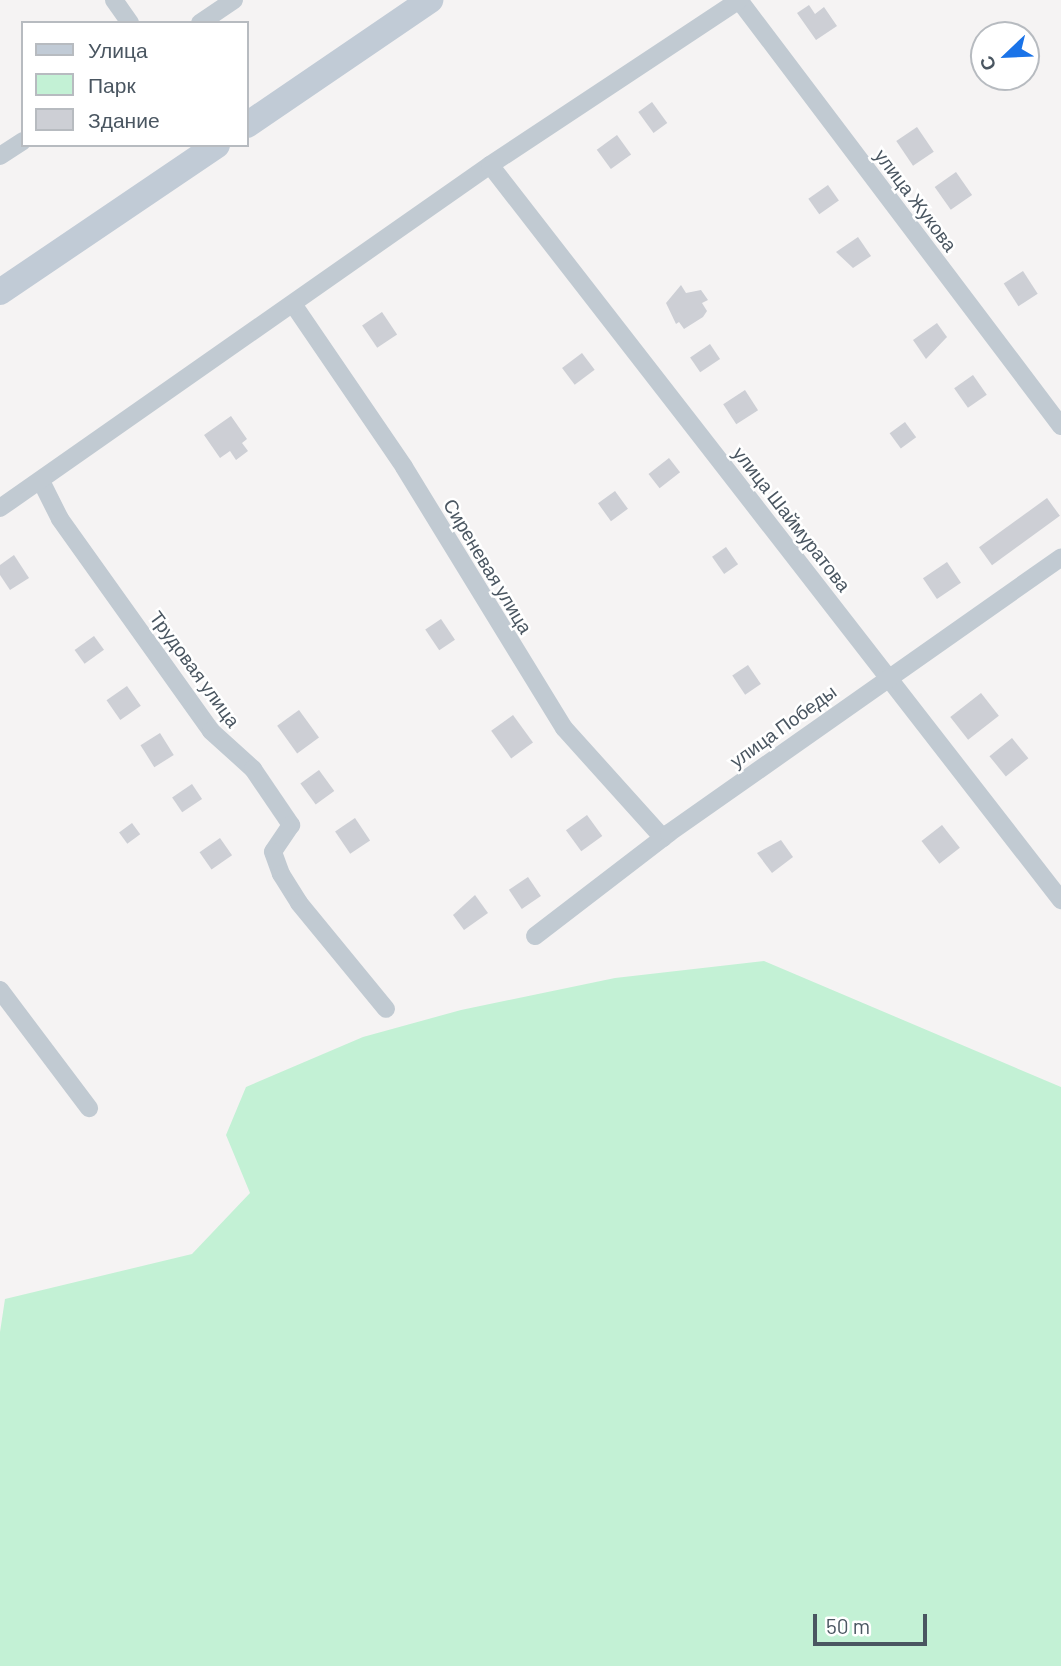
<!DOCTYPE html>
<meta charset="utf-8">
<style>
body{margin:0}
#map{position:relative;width:1061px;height:1666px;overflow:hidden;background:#f5f3f3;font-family:Barlow,sans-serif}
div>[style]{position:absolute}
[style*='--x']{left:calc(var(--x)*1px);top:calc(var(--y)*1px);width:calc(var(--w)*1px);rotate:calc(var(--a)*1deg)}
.green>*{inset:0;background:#c3f1d5}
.building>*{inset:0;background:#cdcfd5;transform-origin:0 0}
.street>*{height:18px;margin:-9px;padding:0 9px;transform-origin:9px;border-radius:9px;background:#c1cad2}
.secondary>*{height:26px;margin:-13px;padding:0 13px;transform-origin:13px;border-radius:13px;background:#c1cbd6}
span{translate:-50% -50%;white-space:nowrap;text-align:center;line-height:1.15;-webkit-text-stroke:5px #fff;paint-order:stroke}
.street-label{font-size:19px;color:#4a5661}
.legend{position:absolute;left:21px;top:21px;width:228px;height:126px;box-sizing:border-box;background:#fff;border:2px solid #b7bbc0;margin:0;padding:9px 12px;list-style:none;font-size:21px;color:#4a5661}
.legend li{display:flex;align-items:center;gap:14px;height:35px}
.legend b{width:35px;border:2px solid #b7bbc0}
.north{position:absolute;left:970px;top:21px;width:70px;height:70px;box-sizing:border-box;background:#fff;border:2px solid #b7bbc0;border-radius:50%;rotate:247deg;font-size:19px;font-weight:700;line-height:28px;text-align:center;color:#4a5661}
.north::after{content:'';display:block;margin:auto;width:24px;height:32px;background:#1a73e8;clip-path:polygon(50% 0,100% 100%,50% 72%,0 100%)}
.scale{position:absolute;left:813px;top:1614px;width:114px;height:32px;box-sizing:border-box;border:4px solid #4a5661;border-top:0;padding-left:9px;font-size:21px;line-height:24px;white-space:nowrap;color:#4a5661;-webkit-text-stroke:5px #fff;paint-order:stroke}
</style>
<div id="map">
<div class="green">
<i style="clip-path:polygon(764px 961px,1061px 1087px,1061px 1666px,0 1666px,0 1332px,5px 1299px,192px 1254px,250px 1193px,226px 1135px,246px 1087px,363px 1037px,461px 1010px,615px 978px)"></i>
</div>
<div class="building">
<i style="clip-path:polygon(809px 5px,815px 14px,824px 7px,837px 26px,816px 40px,797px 13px)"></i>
<i style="left:652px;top:102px;width:26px;height:17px;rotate:54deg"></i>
<i style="left:917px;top:127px;width:30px;height:25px;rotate:56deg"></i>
<i style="left:617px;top:135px;width:24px;height:25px;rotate:54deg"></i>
<i style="left:956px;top:172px;width:28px;height:26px;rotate:55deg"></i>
<i style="left:828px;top:185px;width:19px;height:24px;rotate:55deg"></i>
<i style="clip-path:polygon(858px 237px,871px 256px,853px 268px,836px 252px)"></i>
<i style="left:1023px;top:271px;width:27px;height:23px;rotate:57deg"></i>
<i style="clip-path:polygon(681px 285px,686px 293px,701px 290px,708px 300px,702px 303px,707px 311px,703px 317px,684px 329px,679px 322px,676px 324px,666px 303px)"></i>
<i style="left:382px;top:312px;width:27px;height:24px;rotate:56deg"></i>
<i style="clip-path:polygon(937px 323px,947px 337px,926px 359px,913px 340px)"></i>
<i style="left:710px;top:344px;width:18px;height:24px;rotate:56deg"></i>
<i style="left:582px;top:353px;width:21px;height:25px;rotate:53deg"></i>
<i style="left:973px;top:375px;width:24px;height:23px;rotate:55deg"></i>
<i style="left:745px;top:390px;width:24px;height:26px;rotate:57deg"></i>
<i style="clip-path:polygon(231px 416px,247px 439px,242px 443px,248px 451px,236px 460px,230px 451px,220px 458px,204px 435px)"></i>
<i style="left:905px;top:422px;width:19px;height:19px;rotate:54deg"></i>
<i style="left:669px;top:458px;width:18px;height:26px;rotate:52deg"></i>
<i style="left:615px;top:491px;width:22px;height:21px;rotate:54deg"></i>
<i style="left:1047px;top:498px;width:22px;height:84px;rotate:54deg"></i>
<i style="left:726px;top:547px;width:21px;height:17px;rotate:55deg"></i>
<i style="clip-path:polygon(14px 555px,29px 578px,10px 590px,0 575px,0 565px)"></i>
<i style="left:947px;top:562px;width:25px;height:29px;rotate:56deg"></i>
<i style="left:441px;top:619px;width:25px;height:19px;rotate:56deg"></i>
<i style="left:94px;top:636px;width:17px;height:24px;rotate:54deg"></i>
<i style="left:748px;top:665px;width:23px;height:19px;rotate:56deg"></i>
<i style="left:127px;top:686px;width:24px;height:25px;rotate:55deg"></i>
<i style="left:981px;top:693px;width:29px;height:39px;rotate:52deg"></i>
<i style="left:299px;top:710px;width:34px;height:27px;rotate:54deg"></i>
<i style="left:513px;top:715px;width:34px;height:27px;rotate:54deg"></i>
<i style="left:160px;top:733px;width:26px;height:23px;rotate:58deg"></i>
<i style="left:1012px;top:738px;width:26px;height:29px;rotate:51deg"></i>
<i style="left:319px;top:770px;width:26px;height:23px;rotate:54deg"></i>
<i style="left:192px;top:784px;width:18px;height:24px;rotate:56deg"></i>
<i style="left:587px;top:815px;width:26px;height:26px;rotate:54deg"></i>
<i style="left:355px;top:818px;width:27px;height:24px;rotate:56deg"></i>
<i style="left:132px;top:823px;width:14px;height:16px;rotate:54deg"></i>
<i style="left:942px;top:825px;width:29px;height:26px;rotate:52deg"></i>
<i style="left:220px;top:838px;width:21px;height:25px;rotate:55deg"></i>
<i style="clip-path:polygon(781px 840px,793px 857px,772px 873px,757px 853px)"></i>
<i style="left:528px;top:877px;width:23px;height:23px;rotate:56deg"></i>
<i style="clip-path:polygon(475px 895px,488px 913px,464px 930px,453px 915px)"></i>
</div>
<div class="street">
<i style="--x:114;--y:0;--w:28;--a:55"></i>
<i style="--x:739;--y:0;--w:534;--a:52.92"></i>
<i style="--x:200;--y:23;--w:41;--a:-34.1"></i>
<i style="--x:0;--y:156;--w:27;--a:-33"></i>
<i style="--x:490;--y:165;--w:931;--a:52.16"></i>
<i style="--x:293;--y:304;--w:197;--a:55.7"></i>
<i style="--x:404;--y:467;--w:306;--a:58.5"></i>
<i style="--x:564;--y:728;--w:148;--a:48"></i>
<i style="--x:41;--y:481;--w:42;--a:63.4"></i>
<i style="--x:60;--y:519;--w:260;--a:54.5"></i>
<i style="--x:211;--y:731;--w:57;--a:42.1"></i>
<i style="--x:253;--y:769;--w:68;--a:55.8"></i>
<i style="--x:291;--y:825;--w:32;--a:124"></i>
<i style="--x:273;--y:852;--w:23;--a:70"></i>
<i style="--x:281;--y:874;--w:34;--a:58"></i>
<i style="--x:299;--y:903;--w:137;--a:50.6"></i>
<i style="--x:0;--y:508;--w:598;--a:-34.99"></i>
<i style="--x:490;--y:165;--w:299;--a:-33.5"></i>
<i style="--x:535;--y:936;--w:169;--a:-37.5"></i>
<i style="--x:669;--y:833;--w:479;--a:-35.1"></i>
<i style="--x:0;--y:990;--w:148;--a:53"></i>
</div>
<div class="secondary">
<i style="--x:247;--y:125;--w:222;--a:-34.3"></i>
<i style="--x:0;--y:292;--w:262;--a:-34.1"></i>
</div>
<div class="street-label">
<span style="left:916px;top:200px;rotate:53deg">улица Жукова</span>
<span style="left:792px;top:519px;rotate:52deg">улица Шаймуратова</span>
<span style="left:488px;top:566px;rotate:59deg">Сиреневая улица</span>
<span style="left:195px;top:669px;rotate:54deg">Трудовая улица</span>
<span style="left:783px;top:726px;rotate:-36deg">улица Победы</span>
</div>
<ul class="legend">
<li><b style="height:9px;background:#c1cbd6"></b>Улица</li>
<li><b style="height:19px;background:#c3f1d5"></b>Парк</li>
<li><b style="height:19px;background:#cdcfd5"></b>Здание</li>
</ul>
<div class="north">С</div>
<div class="scale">50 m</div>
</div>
